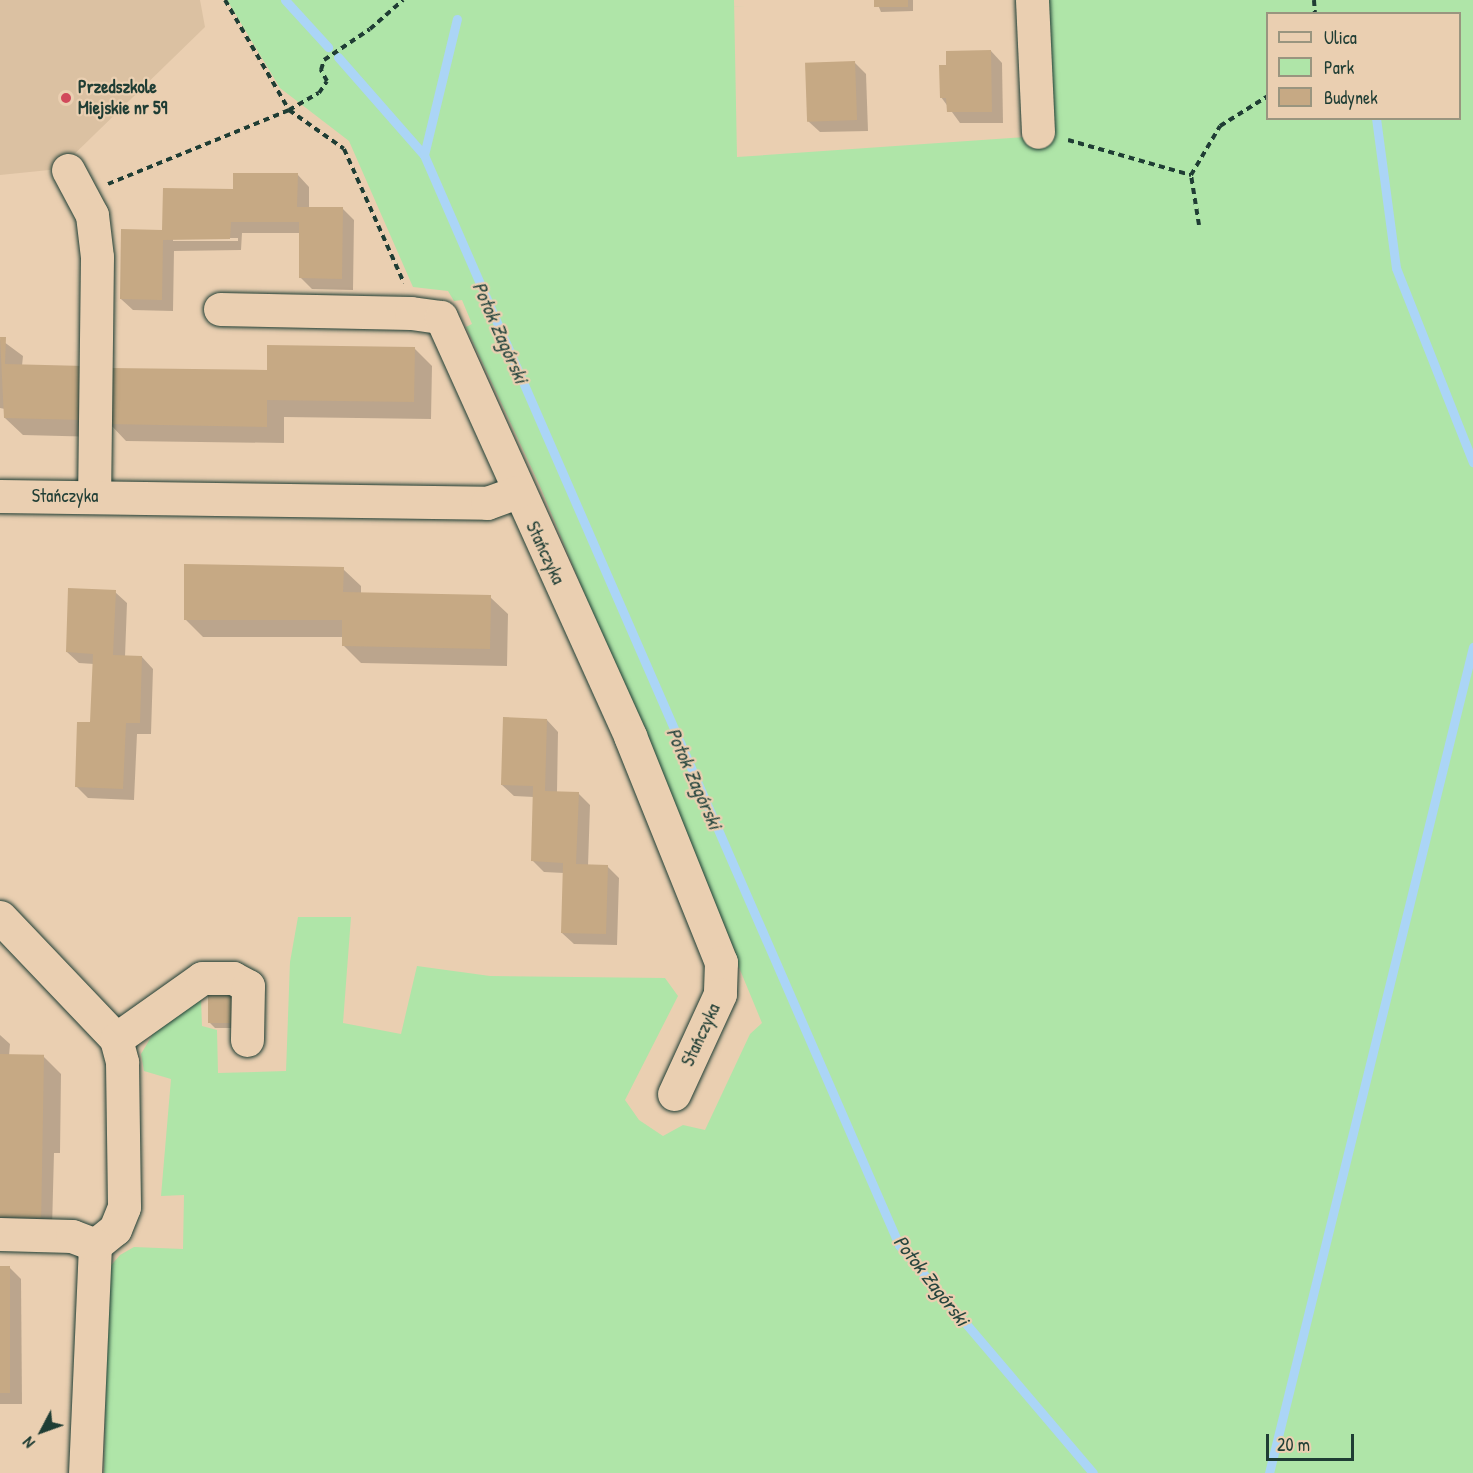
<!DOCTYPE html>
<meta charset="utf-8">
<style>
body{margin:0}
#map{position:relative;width:1473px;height:1473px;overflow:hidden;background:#eacfb1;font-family:"Patrick Hand",sans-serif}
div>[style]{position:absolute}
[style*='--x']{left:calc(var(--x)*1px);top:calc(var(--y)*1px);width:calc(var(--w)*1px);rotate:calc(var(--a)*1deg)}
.built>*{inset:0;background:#dbc1a2}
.green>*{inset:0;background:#afe5a8}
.shadow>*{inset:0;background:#0003}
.stream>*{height:9px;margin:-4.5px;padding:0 4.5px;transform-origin:4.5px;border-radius:4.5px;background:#abd5f6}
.building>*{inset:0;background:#c6a984;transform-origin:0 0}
.path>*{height:4px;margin-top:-2px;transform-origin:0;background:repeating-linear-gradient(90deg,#1f3d34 0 6px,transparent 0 10.5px)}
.roads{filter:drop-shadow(0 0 2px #1f3d34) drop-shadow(0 0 2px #1f3d34)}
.minor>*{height:33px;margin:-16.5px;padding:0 16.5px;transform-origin:16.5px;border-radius:16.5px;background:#eacfb1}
.dots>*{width:16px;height:16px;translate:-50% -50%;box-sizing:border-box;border:3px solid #eacfb1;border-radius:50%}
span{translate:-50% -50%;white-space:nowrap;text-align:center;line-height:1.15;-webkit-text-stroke:4.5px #eacfb1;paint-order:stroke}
.poi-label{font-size:18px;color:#1f3d34;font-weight:700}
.left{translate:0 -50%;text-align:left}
.street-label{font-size:18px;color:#1f3d34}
.water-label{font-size:20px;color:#26453e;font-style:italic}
.legend{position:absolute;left:1266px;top:12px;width:195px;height:108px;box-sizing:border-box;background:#eacfb1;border:2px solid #99957f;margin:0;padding:8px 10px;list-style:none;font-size:18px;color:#1f3d34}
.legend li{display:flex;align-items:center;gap:12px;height:30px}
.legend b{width:30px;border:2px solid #99957f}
.north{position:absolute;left:12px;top:1401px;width:60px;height:60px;-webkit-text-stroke:4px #eacfb1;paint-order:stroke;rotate:229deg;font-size:16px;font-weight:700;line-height:24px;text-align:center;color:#1f3d34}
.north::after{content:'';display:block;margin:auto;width:21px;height:27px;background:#1f3d34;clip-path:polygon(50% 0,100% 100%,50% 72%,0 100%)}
.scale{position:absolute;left:1266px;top:1434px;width:88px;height:27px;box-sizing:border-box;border:3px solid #1f3d34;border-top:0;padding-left:8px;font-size:18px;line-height:21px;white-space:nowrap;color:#1f3d34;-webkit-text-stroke:4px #eacfb1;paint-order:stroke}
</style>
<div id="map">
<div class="built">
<i style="clip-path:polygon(0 0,200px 0,205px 27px,59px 169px,0 175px)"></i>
</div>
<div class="green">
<i style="clip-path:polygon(evenodd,227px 0,734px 0,737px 157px,1025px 137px,1044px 0,1473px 0,1473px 1473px,104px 1473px,108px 1269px,120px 1255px,134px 1247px,183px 1249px,184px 1195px,161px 1196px,171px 1079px,144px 1071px,141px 1054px,157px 1027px,201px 999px,202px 1026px,217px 1030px,218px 1073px,286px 1071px,290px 962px,298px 917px,351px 917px,343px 1023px,401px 1034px,417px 966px,490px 976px,665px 978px,678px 996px,625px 1100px,639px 1120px,663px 1136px,683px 1125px,705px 1130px,750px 1034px,762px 1023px,540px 486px,466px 327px,472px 324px,462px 300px,454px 301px,448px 291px,413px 287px,349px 141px,280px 88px,227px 0,1268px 14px,1460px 14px,1460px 118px,1268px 118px,1268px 14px)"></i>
</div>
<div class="shadow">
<i style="clip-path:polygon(876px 0,913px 0,913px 11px,881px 12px)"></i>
<i style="clip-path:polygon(991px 51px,1002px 63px,1003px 123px,960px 123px,941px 97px,948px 67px)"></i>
<i style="clip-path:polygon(855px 63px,866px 74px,868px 131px,820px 132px,808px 121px)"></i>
<i style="clip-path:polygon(evenodd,298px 175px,309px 187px,309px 209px,343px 209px,354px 220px,353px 290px,312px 289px,300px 277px,301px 233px,242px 233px,241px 250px,174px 251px,173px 311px,133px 310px,121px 299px,164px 232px,234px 191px,298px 175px,173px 238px,238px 238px,238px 241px,173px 241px,173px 238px)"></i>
<i style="clip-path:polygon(0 339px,23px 356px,22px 366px,101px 437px,23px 435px,5px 418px,5px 409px,0 408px)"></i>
<i style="clip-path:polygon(415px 349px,432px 366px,431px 419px,284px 417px,284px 443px,126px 441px,109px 423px,268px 372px)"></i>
<i style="clip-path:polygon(343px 569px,361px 586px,361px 594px,490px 597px,508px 614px,507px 666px,361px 663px,343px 645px,343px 637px,203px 637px,185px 619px)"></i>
<i style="clip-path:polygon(115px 592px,127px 603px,125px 657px,142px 657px,153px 669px,151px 734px,137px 734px,134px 800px,88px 798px,76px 786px,92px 723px,94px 664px,79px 663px,67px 652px)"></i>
<i style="clip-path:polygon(547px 720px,558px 732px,557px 792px,578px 793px,590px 805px,588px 866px,607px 866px,619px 878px,617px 945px,574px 944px,562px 933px,564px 873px,544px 872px,533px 861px,534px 797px,514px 796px,502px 785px)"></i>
<i style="clip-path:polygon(209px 997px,237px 1028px,215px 1028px,210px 1023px)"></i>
<i style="clip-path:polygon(0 1035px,10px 1044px,9px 1056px,43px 1056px,61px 1074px,60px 1153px,54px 1153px,52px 1229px,0 1219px)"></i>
<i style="clip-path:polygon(0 1267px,9px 1267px,21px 1279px,22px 1404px,0 1404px)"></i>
</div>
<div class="stream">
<i style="--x:285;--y:0;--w:64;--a:47.5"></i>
<i style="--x:338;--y:57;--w:130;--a:48.7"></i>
<i style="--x:424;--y:155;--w:1189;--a:66.45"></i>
<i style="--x:899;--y:1245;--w:299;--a:49.6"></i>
<i style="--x:1376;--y:118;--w:151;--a:82.4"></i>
<i style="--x:1396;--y:268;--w:209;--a:68.4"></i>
<i style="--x:424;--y:155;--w:140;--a:-76.4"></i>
<i style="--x:1269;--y:1473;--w:851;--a:-76.13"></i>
</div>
<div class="building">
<i style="left:874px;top:0;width:34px;height:7px"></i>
<i style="clip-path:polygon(991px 50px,992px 112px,947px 112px,946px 98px,940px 98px,939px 65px,946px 65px,946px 51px)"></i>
<i style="left:855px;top:61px;width:59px;height:50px;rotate:88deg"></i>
<i style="clip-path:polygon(233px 173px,298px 173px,297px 207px,343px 207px,342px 279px,299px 278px,299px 222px,231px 222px,230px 239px,163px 240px,162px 300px,120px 299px,121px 229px,162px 230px,163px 188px,233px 189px)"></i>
<i style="clip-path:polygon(0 337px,6px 337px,5px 364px,85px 366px,84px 420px,4px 418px)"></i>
<i style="clip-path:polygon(267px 345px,415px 347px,414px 402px,267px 400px,267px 427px,107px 424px,110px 368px,267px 370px)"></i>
<i style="clip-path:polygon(184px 564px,344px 567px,343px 592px,491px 595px,490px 649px,342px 646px,342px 620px,184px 620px)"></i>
<i style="clip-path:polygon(68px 588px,116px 590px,113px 655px,142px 656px,140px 723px,126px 723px,123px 789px,75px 787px,77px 722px,90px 722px,93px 654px,66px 652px)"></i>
<i style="clip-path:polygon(503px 717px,547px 719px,545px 791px,579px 792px,576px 864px,608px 865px,606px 934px,561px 933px,563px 863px,531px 861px,533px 786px,501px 785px)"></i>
<i style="left:208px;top:995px;width:24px;height:28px"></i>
<i style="left:0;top:1054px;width:44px;height:163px;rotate:1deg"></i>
<i style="left:0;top:1266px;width:10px;height:127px"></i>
</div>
<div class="path">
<i style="--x:225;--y:0;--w:127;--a:59.8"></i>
<i style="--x:289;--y:110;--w:34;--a:-30"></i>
<i style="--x:319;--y:93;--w:14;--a:-56"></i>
<i style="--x:327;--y:81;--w:13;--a:-119"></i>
<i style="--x:321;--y:70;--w:10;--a:-73"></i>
<i style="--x:324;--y:60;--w:55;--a:-34"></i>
<i style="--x:370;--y:29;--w:44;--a:-41.3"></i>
<i style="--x:1314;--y:0;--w:14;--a:86"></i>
<i style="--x:1068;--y:140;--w:128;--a:15.9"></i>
<i style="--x:108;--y:184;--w:196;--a:-22.2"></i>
<i style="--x:289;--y:110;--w:67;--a:35.3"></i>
<i style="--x:344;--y:149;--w:147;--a:65.9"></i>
<i style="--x:1199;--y:225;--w:51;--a:-99.1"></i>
<i style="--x:1191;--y:175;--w:57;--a:-59.4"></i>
<i style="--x:1220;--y:126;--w:57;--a:-32"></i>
</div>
<div class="roads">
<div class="minor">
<i style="--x:1032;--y:0;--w:132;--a:87.4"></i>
<i style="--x:68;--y:170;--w:51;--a:61.9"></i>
<i style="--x:92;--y:215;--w:42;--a:83.2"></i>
<i style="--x:97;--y:257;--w:239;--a:90.7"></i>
<i style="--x:220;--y:309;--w:191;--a:1.2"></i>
<i style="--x:411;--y:313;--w:30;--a:8"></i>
<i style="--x:441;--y:317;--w:460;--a:65.7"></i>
<i style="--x:630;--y:736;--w:244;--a:68.1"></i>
<i style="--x:721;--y:962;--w:32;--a:92"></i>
<i style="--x:720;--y:994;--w:110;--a:114.7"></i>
<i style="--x:0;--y:496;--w:487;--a:0.8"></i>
<i style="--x:487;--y:503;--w:32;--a:-20"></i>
<i style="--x:0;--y:917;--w:168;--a:46.4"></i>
<i style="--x:116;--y:1039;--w:24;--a:75"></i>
<i style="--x:122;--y:1062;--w:145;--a:89.2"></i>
<i style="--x:124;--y:1207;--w:24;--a:112"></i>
<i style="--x:115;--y:1229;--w:26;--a:141"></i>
<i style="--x:95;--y:1245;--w:228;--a:92.5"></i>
<i style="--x:116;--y:1039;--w:105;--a:-35.3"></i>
<i style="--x:202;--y:978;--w:31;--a:0"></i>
<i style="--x:233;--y:978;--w:17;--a:28"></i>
<i style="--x:248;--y:986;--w:54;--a:91.1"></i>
<i style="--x:0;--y:1234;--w:72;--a:1.6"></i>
<i style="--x:72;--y:1236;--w:25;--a:21"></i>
</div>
</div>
<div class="dots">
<i style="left:66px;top:98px;background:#d1495b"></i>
</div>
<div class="poi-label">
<span class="left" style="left:78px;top:98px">Przedszkole<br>Miejskie nr 59</span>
</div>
<div class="street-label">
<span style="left:65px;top:496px">Stańczyka</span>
<span style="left:545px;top:553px;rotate:65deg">Stańczyka</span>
<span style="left:701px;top:1035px;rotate:-65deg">Stańczyka</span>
</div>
<div class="water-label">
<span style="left:501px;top:332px;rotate:66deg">Potok Zagórski</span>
<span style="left:695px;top:778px;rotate:66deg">Potok Zagórski</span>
<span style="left:932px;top:1280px;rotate:52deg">Potok Zagórski</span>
</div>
<ul class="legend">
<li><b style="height:8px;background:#eacfb1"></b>Ulica</li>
<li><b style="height:16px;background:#afe5a8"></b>Park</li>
<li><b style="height:16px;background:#c6a984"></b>Budynek</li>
</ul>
<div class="north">N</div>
<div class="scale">20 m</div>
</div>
